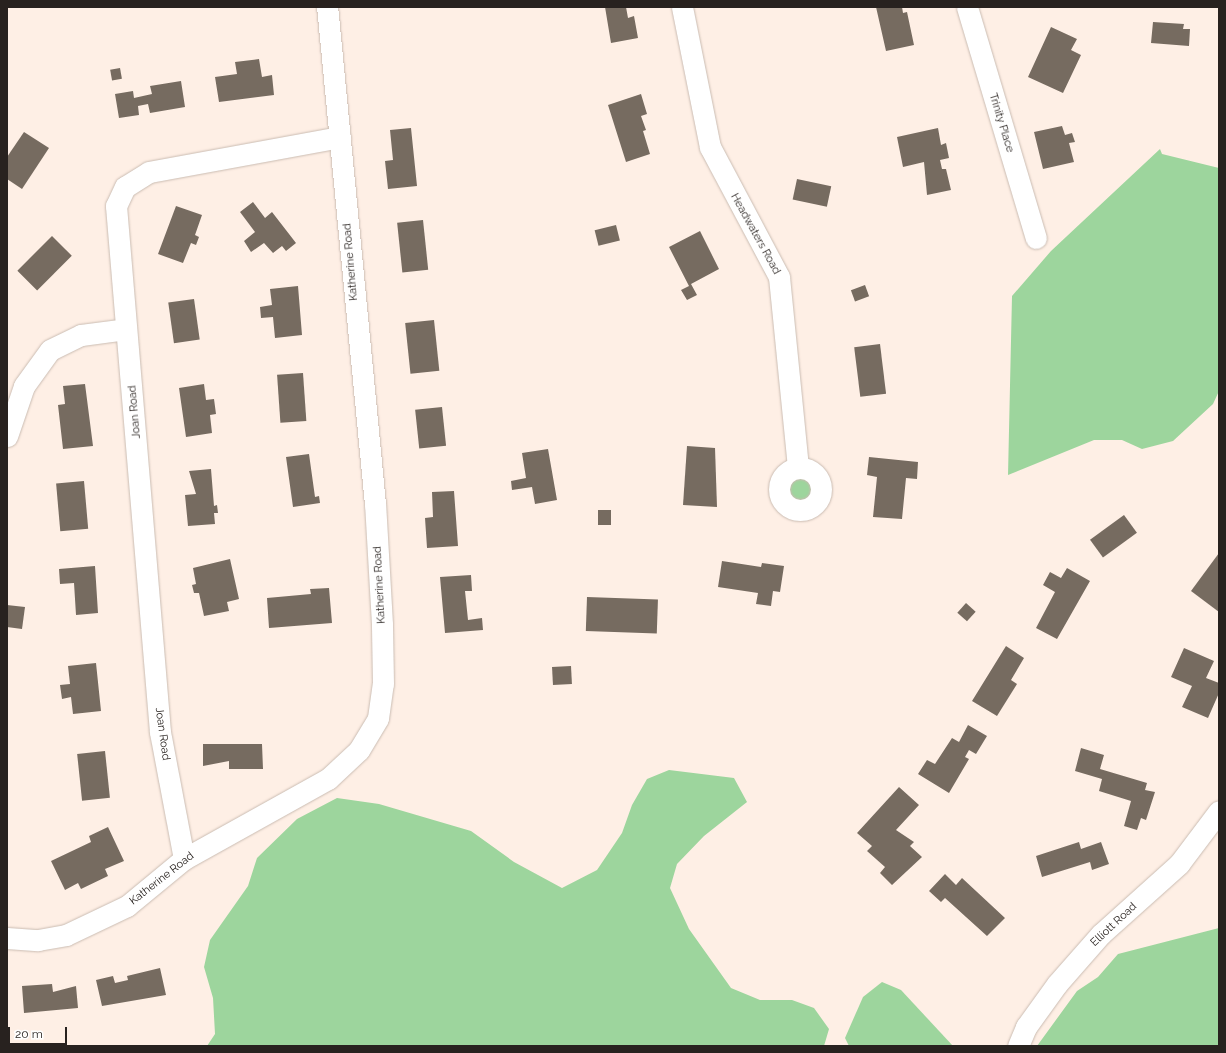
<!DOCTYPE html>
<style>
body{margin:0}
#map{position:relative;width:1226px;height:1053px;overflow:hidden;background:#feefe5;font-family:Raleway,sans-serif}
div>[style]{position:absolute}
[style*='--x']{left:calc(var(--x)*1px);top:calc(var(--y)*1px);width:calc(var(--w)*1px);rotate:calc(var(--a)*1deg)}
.green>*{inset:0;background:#9dd59d}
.round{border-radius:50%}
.building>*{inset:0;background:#766b60;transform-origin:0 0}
.roads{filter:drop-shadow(0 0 1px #cabcb2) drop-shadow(0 0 1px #cabcb2)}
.minor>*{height:21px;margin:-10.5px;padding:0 10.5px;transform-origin:10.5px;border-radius:10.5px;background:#fff}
.minor>.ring{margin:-10.5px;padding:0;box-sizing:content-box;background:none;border:21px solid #fff;border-radius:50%}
span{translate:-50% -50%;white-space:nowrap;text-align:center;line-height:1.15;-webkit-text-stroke:3px #fff;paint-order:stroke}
.street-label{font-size:11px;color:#28221f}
.frame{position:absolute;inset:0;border:8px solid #28221f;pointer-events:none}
.scale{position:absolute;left:8px;top:1027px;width:59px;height:18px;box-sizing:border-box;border:2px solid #28221f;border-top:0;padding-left:5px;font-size:12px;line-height:14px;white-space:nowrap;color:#28221f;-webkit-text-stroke:3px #fff;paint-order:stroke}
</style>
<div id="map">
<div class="green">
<i style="clip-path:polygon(1160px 149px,1162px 154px,1219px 168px,1219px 391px,1213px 404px,1173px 441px,1142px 449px,1122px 440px,1094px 440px,1008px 475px,1012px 296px,1051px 251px)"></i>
<i class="round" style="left:786px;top:475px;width:28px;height:28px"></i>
<i style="clip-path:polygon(669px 770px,734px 778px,747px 802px,704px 836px,677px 864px,670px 888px,689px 929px,731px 988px,760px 1000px,792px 1000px,814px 1008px,829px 1029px,824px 1046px,207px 1046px,215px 1034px,213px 998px,204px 967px,210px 940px,248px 886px,257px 858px,297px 819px,337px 798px,379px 804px,471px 831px,514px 862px,562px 888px,597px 870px,622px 833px,632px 805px,647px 779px)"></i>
<i style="clip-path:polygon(1219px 928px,1219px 1046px,1037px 1046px,1077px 991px,1098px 977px,1118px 954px)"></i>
<i style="clip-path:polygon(882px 982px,901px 990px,953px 1046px,849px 1046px,845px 1038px,863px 997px)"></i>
</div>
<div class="building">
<i style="clip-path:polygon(605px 7px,626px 7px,628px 18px,634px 16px,638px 38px,611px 43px)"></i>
<i style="clip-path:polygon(876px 7px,902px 7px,903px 13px,907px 12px,914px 45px,886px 51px)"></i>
<i style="clip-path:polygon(1153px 22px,1184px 24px,1183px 29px,1190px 29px,1189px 46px,1151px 43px)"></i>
<i style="clip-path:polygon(1051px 27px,1077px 39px,1071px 50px,1081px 55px,1063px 93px,1028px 77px)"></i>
<i style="clip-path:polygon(259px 59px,262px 77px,272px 75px,274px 95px,219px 102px,215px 77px,237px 74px,235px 62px)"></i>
<i style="left:120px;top:68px;width:11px;height:10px;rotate:80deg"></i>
<i style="clip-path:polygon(181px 81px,185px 107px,150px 113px,148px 104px,138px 106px,139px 115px,119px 118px,115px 94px,133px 91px,134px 98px,152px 94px,150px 86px)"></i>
<i style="clip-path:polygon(641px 94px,647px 114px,641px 116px,646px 130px,643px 131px,650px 154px,626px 162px,608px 105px)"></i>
<i style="clip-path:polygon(1062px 126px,1065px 135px,1072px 133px,1075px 142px,1069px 143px,1074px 162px,1043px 169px,1034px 132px)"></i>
<i style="clip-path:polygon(411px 128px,417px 186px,388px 189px,385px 161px,393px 160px,390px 130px)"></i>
<i style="clip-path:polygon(938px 128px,941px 145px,946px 143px,949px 158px,940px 160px,942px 169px,946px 169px,951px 190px,927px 195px,924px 162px,903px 167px,897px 137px)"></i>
<i style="clip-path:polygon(24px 132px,49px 148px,22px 189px,7px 179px,7px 157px)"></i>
<i style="left:797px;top:179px;width:35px;height:21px;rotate:12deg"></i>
<i style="clip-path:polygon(253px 202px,265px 218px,272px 212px,296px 243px,286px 251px,282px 246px,273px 253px,264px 243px,251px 252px,244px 241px,255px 232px,240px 212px)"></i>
<i style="clip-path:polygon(176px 206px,202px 215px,195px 235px,199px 237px,196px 245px,191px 243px,183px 263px,158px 254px)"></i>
<i style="left:423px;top:220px;width:50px;height:26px;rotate:84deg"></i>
<i style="left:616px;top:225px;width:16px;height:22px;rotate:76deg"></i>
<i style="clip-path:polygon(700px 231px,719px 269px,691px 284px,697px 295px,687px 300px,681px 290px,689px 286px,669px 247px)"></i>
<i style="left:52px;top:236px;width:28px;height:49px;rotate:45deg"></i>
<i style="left:865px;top:285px;width:12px;height:15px;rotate:70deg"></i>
<i style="clip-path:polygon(298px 286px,302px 335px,275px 338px,273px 317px,261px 318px,260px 307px,272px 305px,270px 289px)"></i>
<i style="left:194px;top:299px;width:41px;height:26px;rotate:82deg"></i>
<i style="left:434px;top:320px;width:51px;height:29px;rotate:84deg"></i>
<i style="left:880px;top:344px;width:50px;height:26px;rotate:83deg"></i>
<i style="left:303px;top:373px;width:48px;height:26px;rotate:86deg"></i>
<i style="clip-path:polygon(85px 384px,93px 446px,63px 449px,58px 405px,65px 404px,63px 386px)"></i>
<i style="clip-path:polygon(204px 384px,206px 400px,214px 399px,216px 414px,210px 415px,212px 433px,186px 437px,179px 388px)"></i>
<i style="left:442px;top:407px;width:39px;height:27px;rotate:84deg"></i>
<i style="clip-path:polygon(687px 446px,715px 448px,717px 507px,683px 505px)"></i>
<i style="clip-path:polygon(548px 449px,557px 500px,535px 504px,532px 487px,512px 490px,511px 481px,526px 478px,522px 453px)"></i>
<i style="clip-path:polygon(309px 454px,315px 497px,319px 496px,320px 503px,293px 507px,286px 457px)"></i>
<i style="clip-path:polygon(869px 457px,918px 462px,917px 479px,906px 478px,902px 519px,873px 517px,877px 477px,867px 475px)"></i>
<i style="clip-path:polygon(211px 469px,214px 506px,217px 505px,218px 513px,214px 513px,215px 524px,188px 526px,185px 495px,196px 494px,189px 471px)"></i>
<i style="left:84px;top:481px;width:48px;height:28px;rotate:85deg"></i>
<i style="clip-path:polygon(454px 491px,458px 546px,427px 548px,425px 518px,433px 517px,432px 492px)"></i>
<i style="left:611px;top:510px;width:15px;height:13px;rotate:90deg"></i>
<i style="left:1124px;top:515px;width:22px;height:42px;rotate:54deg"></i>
<i style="clip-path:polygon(1219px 553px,1219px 612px,1191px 591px)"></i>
<i style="clip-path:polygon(230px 559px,239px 599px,227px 602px,229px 611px,204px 616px,199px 593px,194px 593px,192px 585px,196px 584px,193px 568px)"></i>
<i style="clip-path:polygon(722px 561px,761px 567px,762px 563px,784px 566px,780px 592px,773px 591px,771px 606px,756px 604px,758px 593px,718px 587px)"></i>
<i style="clip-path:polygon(95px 566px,98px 613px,76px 615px,74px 583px,60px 584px,59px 569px)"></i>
<i style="clip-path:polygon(1067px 568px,1090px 581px,1057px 639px,1036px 628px,1055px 592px,1043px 585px,1050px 572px,1061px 578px)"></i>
<i style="clip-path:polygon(471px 575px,472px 591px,465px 591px,468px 620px,482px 618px,483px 630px,445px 633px,440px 577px)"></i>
<i style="clip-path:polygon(329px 588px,332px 623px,269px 628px,267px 598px,311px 594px,310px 589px)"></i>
<i style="left:587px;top:597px;width:71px;height:34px;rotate:2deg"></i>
<i style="left:966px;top:603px;width:13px;height:13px;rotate:42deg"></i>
<i style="clip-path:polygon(7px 605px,25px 607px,22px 629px,7px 627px)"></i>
<i style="clip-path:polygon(1006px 646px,1024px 658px,1011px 680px,1017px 684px,997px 716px,972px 701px)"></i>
<i style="clip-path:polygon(1184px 648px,1214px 661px,1206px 678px,1219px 683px,1219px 693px,1208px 718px,1182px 707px,1192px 686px,1171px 677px)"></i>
<i style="clip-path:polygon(96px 663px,101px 711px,73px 714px,71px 697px,62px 699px,60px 685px,70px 684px,68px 666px)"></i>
<i style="left:571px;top:666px;width:18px;height:19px;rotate:87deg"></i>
<i style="clip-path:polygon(968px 725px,987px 736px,976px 754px,969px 750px,965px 757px,969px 759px,949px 793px,918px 774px,927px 760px,935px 764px,952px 738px,959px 742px)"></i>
<i style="clip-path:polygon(203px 744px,262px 744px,263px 769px,229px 769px,229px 761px,203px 766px)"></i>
<i style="clip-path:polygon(1081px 748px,1104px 755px,1100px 769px,1147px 783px,1145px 790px,1155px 792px,1146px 820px,1141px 818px,1137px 830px,1124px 826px,1131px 801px,1099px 791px,1102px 779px,1075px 771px)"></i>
<i style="left:105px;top:751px;width:47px;height:28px;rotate:84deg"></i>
<i style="clip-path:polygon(899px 787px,919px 805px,896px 830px,914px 842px,910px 846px,922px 857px,892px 885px,880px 873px,885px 867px,867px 851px,872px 846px,857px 833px)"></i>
<i style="clip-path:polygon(108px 827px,124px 861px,105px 869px,108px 876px,81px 889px,78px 883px,65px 890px,51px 861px,91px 842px,89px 836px)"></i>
<i style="clip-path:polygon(1079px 842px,1081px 849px,1101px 842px,1109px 864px,1092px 870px,1090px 862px,1042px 877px,1036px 856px)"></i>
<i style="clip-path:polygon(945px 874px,956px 885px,962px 878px,1005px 918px,987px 936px,945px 898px,941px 902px,929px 891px)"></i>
<i style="clip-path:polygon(160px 968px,166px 995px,102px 1006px,96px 980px,113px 976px,115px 983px,128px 980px,127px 976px)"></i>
<i style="clip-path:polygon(52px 984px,53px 992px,76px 986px,78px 1008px,24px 1013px,22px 986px)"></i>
</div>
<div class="roads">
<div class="minor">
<i style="--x:682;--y:7;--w:143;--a:78.7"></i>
<i style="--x:710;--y:147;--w:147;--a:62"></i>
<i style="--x:779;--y:277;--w:192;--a:84.3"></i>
<i style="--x:967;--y:7;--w:241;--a:73.4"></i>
<i style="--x:7;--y:436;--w:53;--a:-71.2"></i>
<i style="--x:24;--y:386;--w:44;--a:-54.2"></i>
<i style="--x:50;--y:350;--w:34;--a:-26"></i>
<i style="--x:81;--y:335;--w:45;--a:-7.6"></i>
<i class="ring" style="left:779px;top:468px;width:21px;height:21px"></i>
<i style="--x:184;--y:859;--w:129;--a:-100.7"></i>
<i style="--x:160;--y:732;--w:528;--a:-94.78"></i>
<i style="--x:116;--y:206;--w:21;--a:-65"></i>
<i style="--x:125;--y:187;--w:28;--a:-32"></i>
<i style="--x:149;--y:172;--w:194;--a:-10.4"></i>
<i style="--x:7;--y:938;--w:31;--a:4"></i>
<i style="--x:38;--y:940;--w:28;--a:-10"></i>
<i style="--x:66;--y:935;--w:68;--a:-25.4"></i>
<i style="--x:127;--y:906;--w:74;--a:-39.5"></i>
<i style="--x:184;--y:859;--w:165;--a:-29.1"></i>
<i style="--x:328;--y:779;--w:42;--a:-43.1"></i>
<i style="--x:359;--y:750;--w:37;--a:-59"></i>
<i style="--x:378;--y:718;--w:34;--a:-82"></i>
<i style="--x:383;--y:684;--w:60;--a:-91"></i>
<i style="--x:382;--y:624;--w:120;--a:-93.3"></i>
<i style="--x:375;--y:504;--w:499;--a:-95.5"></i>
<i style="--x:1018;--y:1046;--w:21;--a:-67"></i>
<i style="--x:1026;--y:1027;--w:53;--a:-54.2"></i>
<i style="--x:1057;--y:984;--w:67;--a:-48.7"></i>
<i style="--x:1101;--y:934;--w:105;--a:-41.9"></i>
<i style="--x:1179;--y:864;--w:66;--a:-53"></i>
</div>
</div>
<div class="street-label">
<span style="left:1001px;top:123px;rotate:73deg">Trinity Place</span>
<span style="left:755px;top:234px;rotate:61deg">Headwaters Road</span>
<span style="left:351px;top:262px;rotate:-95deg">Katherine Road</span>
<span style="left:135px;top:412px;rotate:-95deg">Joan Road</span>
<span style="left:380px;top:585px;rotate:-93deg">Katherine Road</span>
<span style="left:162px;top:734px;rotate:82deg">Joan Road</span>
<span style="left:162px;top:879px;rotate:-38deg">Katherine Road</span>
<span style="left:1114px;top:925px;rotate:-43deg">Elliott Road</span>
</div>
<div class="frame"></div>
<div class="scale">20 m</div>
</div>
